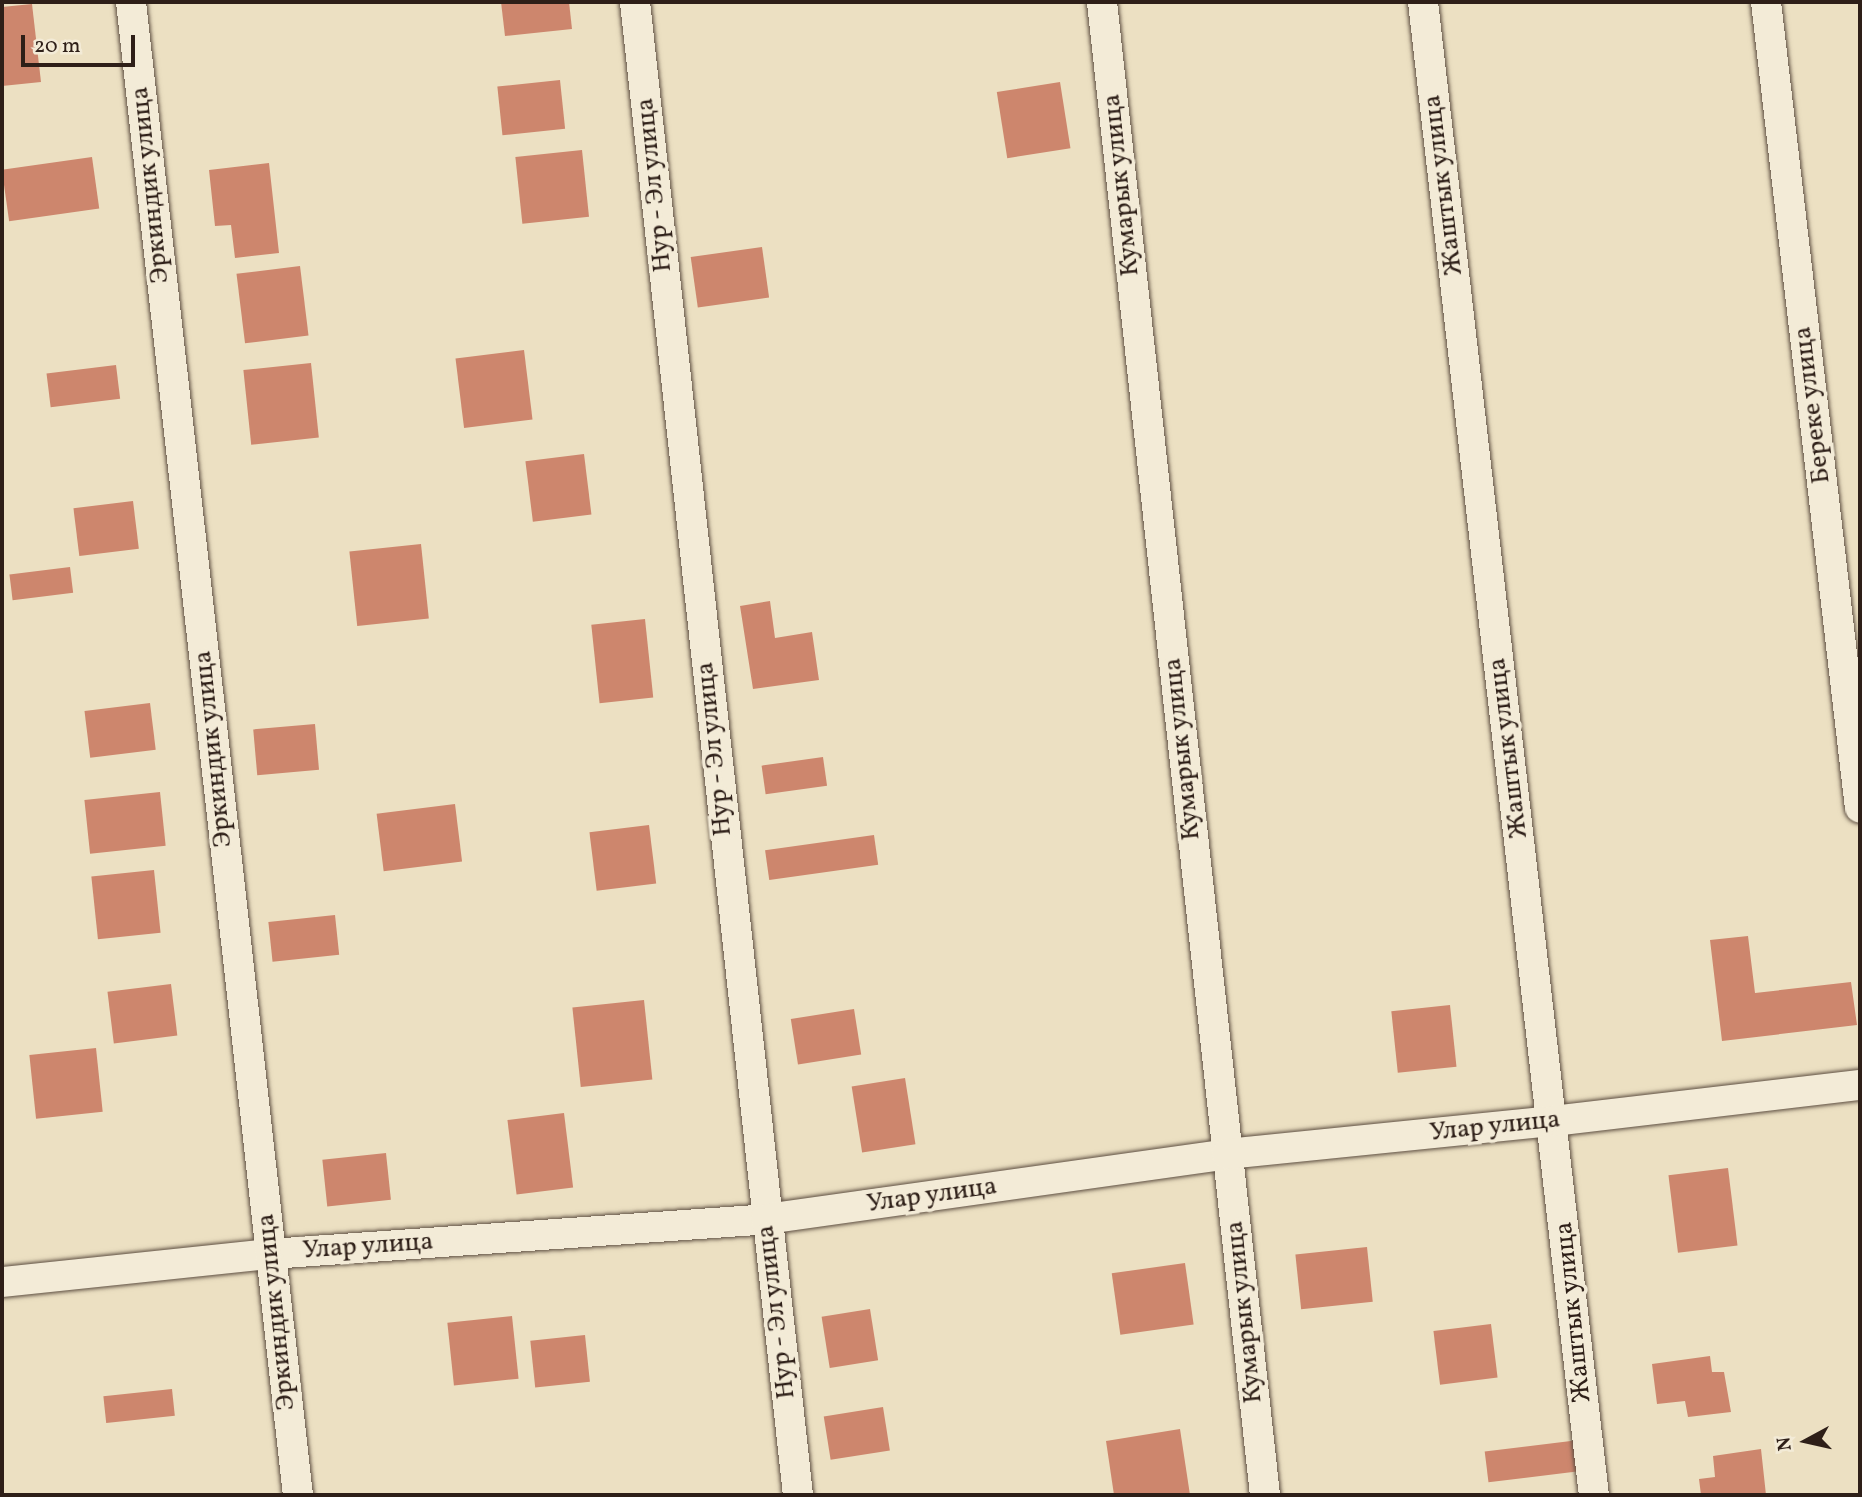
<!DOCTYPE html>
<meta charset="utf-8">
<style>
body{margin:0}
#map{position:relative;width:1862px;height:1497px;overflow:hidden;background:#ece0c2;font-family:Vollkorn,serif}
div>[style]{position:absolute}
[style*='--x']{left:calc(var(--x)*1px);top:calc(var(--y)*1px);width:calc(var(--w)*1px);rotate:calc(var(--a)*1deg)}
.building>*{inset:0;background:#cd866d;transform-origin:0 0}
.roads{filter:drop-shadow(0 0 2px #5e4f42) drop-shadow(0 0 2px #5e4f42)}
.street>*{height:30px;margin:-15px;padding:0 15px;transform-origin:15px;border-radius:15px;background:#f3ebd7}
span{translate:-50% -50%;white-space:nowrap;text-align:center;line-height:1.15;-webkit-text-stroke:7px #f3ebd7;paint-order:stroke}
.street-label{font-size:26px;color:#2e1f18}
.frame{position:absolute;inset:0;border:4px solid #2e1f18;pointer-events:none}
.north{position:absolute;left:1771px;top:1406px;width:70px;height:70px;-webkit-text-stroke:5px #f3ebd7;paint-order:stroke;rotate:262deg;font-size:19px;font-weight:700;line-height:28px;text-align:center;color:#2e1f18}
.north::after{content:'';display:block;margin:auto;width:24px;height:32px;background:#2e1f18;clip-path:polygon(50% 0,100% 100%,50% 72%,0 100%)}
.scale{position:absolute;left:21px;top:35px;width:114px;height:32px;box-sizing:border-box;border:4px solid #2e1f18;border-top:0;padding-left:9px;font-size:21px;line-height:24px;white-space:nowrap;color:#2e1f18;-webkit-text-stroke:5px #f3ebd7;paint-order:stroke}
</style>
<div id="map">
<div class="building">
<i style="clip-path:polygon(501px 2px,569px 2px,572px 29px,505px 36px)"></i>
<i style="clip-path:polygon(32px 4px,41px 82px,2px 86px,2px 7px)"></i>
<i style="left:560px;top:80px;width:49px;height:63px;rotate:84deg"></i>
<i style="left:1060px;top:82px;width:67px;height:64px;rotate:81deg"></i>
<i style="left:582px;top:150px;width:67px;height:67px;rotate:84deg"></i>
<i style="left:92px;top:157px;width:52px;height:91px;rotate:82deg"></i>
<i style="clip-path:polygon(269px 163px,279px 253px,235px 258px,231px 225px,215px 226px,209px 170px)"></i>
<i style="left:762px;top:247px;width:51px;height:72px;rotate:82deg"></i>
<i style="left:300px;top:266px;width:70px;height:64px;rotate:83deg"></i>
<i style="left:524px;top:350px;width:70px;height:69px;rotate:83deg"></i>
<i style="left:311px;top:363px;width:75px;height:68px;rotate:84deg"></i>
<i style="left:116px;top:365px;width:34px;height:70px;rotate:83deg"></i>
<i style="left:584px;top:454px;width:61px;height:59px;rotate:83deg"></i>
<i style="left:133px;top:501px;width:48px;height:60px;rotate:83deg"></i>
<i style="left:421px;top:544px;width:75px;height:72px;rotate:84deg"></i>
<i style="left:70px;top:567px;width:26px;height:61px;rotate:83deg"></i>
<i style="clip-path:polygon(770px 601px,775px 638px,812px 632px,819px 680px,753px 689px,740px 606px)"></i>
<i style="left:645px;top:619px;width:79px;height:54px;rotate:84deg"></i>
<i style="left:150px;top:703px;width:47px;height:66px;rotate:83deg"></i>
<i style="left:315px;top:724px;width:46px;height:62px;rotate:85deg"></i>
<i style="left:823px;top:757px;width:29px;height:62px;rotate:82deg"></i>
<i style="left:160px;top:792px;width:54px;height:76px;rotate:84deg"></i>
<i style="left:455px;top:804px;width:58px;height:79px;rotate:83deg"></i>
<i style="left:649px;top:825px;width:59px;height:60px;rotate:83deg"></i>
<i style="left:874px;top:835px;width:30px;height:110px;rotate:82deg"></i>
<i style="left:154px;top:870px;width:63px;height:63px;rotate:84deg"></i>
<i style="left:335px;top:915px;width:40px;height:67px;rotate:84deg"></i>
<i style="clip-path:polygon(1748px 936px,1755px 993px,1851px 982px,1857px 1025px,1722px 1041px,1710px 940px)"></i>
<i style="left:171px;top:984px;width:52px;height:64px;rotate:83deg"></i>
<i style="left:644px;top:1000px;width:80px;height:72px;rotate:84deg"></i>
<i style="left:1450px;top:1005px;width:62px;height:59px;rotate:84deg"></i>
<i style="left:854px;top:1009px;width:46px;height:64px;rotate:81deg"></i>
<i style="left:96px;top:1048px;width:64px;height:67px;rotate:84deg"></i>
<i style="left:905px;top:1078px;width:67px;height:54px;rotate:81deg"></i>
<i style="left:564px;top:1113px;width:75px;height:57px;rotate:83deg"></i>
<i style="left:386px;top:1153px;width:47px;height:64px;rotate:84deg"></i>
<i style="left:1728px;top:1168px;width:78px;height:60px;rotate:83deg"></i>
<i style="left:1367px;top:1247px;width:55px;height:72px;rotate:84deg"></i>
<i style="left:1185px;top:1263px;width:62px;height:74px;rotate:82deg"></i>
<i style="left:870px;top:1309px;width:52px;height:49px;rotate:81deg"></i>
<i style="left:512px;top:1316px;width:63px;height:65px;rotate:84deg"></i>
<i style="left:1491px;top:1324px;width:54px;height:58px;rotate:83deg"></i>
<i style="left:585px;top:1335px;width:47px;height:55px;rotate:84deg"></i>
<i style="clip-path:polygon(1710px 1356px,1712px 1372px,1724px 1372px,1731px 1412px,1688px 1417px,1685px 1401px,1657px 1404px,1652px 1364px)"></i>
<i style="left:172px;top:1389px;width:27px;height:69px;rotate:84deg"></i>
<i style="left:883px;top:1407px;width:44px;height:60px;rotate:81deg"></i>
<i style="clip-path:polygon(1180px 1429px,1190px 1495px,1114px 1495px,1106px 1441px)"></i>
<i style="left:1579px;top:1440px;width:31px;height:95px;rotate:83deg"></i>
<i style="clip-path:polygon(1761px 1449px,1766px 1495px,1701px 1495px,1699px 1479px,1715px 1477px,1713px 1456px)"></i>
</div>
<div class="roads">
<div class="street">
<i style="--x:131;--y:2;--w:1502;--a:83.62"></i>
<i style="--x:635;--y:2;--w:1502;--a:83.77"></i>
<i style="--x:1102;--y:2;--w:1502;--a:83.77"></i>
<i style="--x:1423;--y:2;--w:1503;--a:83.47"></i>
<i style="--x:1766;--y:2;--w:811;--a:83.35"></i>
<i style="--x:2;--y:1282;--w:269;--a:-6"></i>
<i style="--x:270;--y:1254;--w:497;--a:-4"></i>
<i style="--x:766;--y:1219;--w:466;--a:-8"></i>
<i style="--x:1227;--y:1154;--w:328;--a:-5.8"></i>
<i style="--x:1553;--y:1121;--w:309;--a:-6.7"></i>
</div>
</div>
<div class="street-label">
<span style="left:151px;top:185px;rotate:-96deg">Эркиндик улица</span>
<span style="left:655px;top:185px;rotate:-96deg">Нур - Эл улица</span>
<span style="left:1122px;top:185px;rotate:-96deg">Кумарык улица</span>
<span style="left:1444px;top:185px;rotate:-97deg">Жаштык улица</span>
<span style="left:1813px;top:405px;rotate:-97deg">Береке улица</span>
<span style="left:1509px;top:748px;rotate:-97deg">Жаштык улица</span>
<span style="left:214px;top:749px;rotate:-96deg">Эркиндик улица</span>
<span style="left:715px;top:749px;rotate:-96deg">Нур - Эл улица</span>
<span style="left:1183px;top:749px;rotate:-96deg">Кумарык улица</span>
<span style="left:1495px;top:1127px;rotate:-6deg">Улар улица</span>
<span style="left:932px;top:1196px;rotate:-8deg">Улар улица</span>
<span style="left:368px;top:1247px;rotate:-4deg">Улар улица</span>
<span style="left:277px;top:1312px;rotate:-96deg">Эркиндик улица</span>
<span style="left:777px;top:1312px;rotate:-97deg">Нур - Эл улица</span>
<span style="left:1245px;top:1312px;rotate:-96deg">Кумарык улица</span>
<span style="left:1574px;top:1312px;rotate:-96deg">Жаштык улица</span>
</div>
<div class="frame"></div>
<div class="north">N</div>
<div class="scale">20 m</div>
</div>
